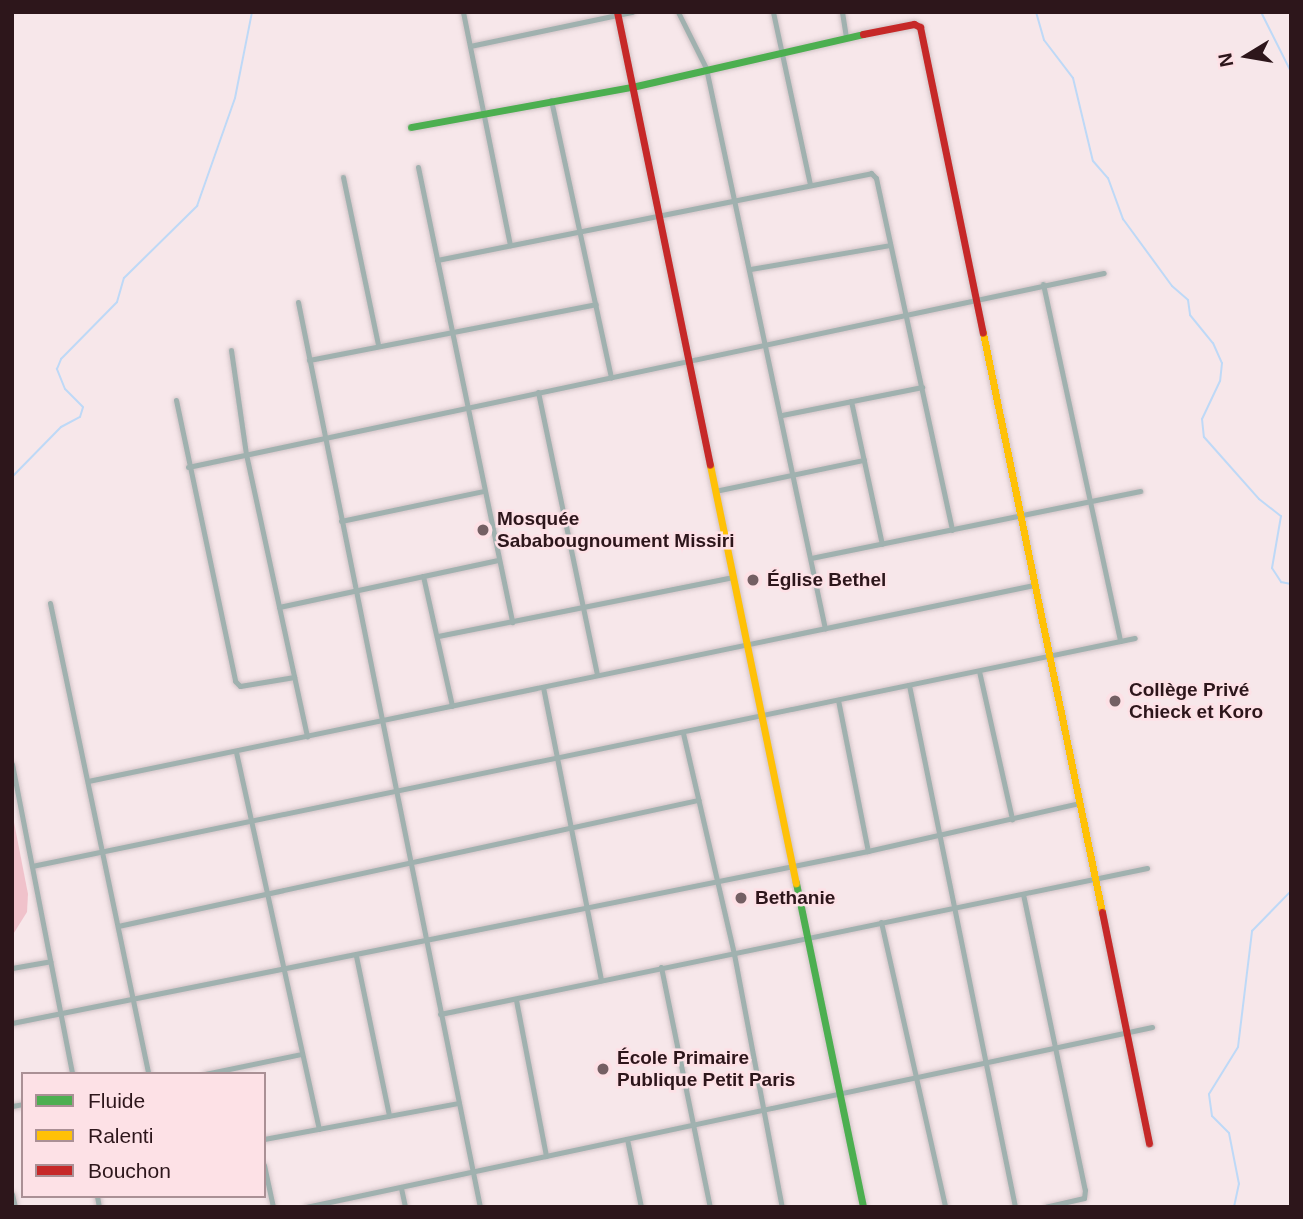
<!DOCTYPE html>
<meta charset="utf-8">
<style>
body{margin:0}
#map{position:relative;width:1303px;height:1219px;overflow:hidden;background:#f7e7ea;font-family:Arial,sans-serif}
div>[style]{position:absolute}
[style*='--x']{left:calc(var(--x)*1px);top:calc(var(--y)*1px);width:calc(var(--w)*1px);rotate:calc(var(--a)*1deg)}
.green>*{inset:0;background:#f0c2cb}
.stream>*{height:2px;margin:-1px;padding:0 1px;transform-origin:1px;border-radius:1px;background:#bed9f7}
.roads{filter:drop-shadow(0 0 2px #d1c3c6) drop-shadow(0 0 2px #d1c3c6)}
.street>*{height:5px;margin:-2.5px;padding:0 2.5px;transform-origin:2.5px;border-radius:2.5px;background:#a0b1af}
.fast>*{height:7px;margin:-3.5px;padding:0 3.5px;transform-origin:3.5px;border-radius:3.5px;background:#4caf50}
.slow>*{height:7px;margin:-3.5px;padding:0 3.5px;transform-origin:3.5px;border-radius:3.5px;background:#ffc107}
.jam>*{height:7px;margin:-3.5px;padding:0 3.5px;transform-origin:3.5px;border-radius:3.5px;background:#c62828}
.dots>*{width:19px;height:19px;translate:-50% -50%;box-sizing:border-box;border:4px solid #fde1e6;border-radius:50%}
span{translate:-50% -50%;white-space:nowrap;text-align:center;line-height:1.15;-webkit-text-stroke:5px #fde1e6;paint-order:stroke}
.poi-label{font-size:19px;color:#2d161b;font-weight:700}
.left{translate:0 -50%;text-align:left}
.frame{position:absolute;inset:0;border:14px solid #2d161b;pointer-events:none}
.legend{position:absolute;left:21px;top:1072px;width:245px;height:126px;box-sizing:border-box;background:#fde1e6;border:2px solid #aa9095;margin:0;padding:9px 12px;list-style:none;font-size:21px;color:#2d161b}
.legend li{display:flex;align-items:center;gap:14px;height:35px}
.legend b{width:35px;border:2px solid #aa9095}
.north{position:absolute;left:1212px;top:21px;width:70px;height:70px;-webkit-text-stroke:5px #fde1e6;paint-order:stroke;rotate:259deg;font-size:19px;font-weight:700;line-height:28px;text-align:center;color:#2d161b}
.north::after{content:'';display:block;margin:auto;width:24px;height:32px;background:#2d161b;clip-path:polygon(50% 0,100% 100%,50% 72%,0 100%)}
</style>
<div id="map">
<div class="green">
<i style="clip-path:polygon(12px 812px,28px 894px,27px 912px,12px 936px)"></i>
</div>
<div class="stream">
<i style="--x:1036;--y:12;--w:29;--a:74"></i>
<i style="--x:1044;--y:40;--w:48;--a:52.7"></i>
<i style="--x:1073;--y:78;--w:85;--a:76.5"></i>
<i style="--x:1093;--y:161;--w:23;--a:49"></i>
<i style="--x:1108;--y:178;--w:44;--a:69.9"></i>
<i style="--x:1123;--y:219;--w:83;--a:53.8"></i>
<i style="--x:1172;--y:286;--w:21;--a:41"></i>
<i style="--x:1188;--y:300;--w:15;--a:82"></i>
<i style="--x:1190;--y:315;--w:36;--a:51"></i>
<i style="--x:1213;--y:343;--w:22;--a:66"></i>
<i style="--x:1222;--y:363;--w:18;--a:96"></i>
<i style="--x:1220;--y:381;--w:42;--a:115.3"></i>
<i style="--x:1202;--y:419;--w:18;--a:84"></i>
<i style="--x:1204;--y:437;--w:83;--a:48.4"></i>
<i style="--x:1259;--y:499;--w:28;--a:38"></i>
<i style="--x:1281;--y:516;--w:53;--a:99.8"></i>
<i style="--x:1272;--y:568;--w:17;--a:57"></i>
<i style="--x:1281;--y:582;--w:10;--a:11"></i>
<i style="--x:1261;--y:12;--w:67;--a:63.4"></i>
<i style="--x:12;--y:477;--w:70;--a:-45.6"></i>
<i style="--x:61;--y:427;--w:21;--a:-28"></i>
<i style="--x:80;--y:417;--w:10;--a:-73"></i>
<i style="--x:83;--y:407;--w:25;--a:-135"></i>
<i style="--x:65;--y:389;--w:22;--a:-112"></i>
<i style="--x:57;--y:369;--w:11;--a:-68"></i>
<i style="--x:61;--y:359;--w:80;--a:-45.5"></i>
<i style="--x:117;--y:302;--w:25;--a:-74"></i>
<i style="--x:124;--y:278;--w:103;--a:-44.6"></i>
<i style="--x:197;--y:206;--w:114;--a:-70.6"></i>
<i style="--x:235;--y:98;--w:88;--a:-78.8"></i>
<i style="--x:1234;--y:1207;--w:24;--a:-78"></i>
<i style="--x:1239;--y:1184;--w:52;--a:-101.1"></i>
<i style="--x:1229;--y:1133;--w:24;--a:-135"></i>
<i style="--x:1212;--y:1116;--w:22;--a:-98"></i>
<i style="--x:1209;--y:1094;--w:55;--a:-58.3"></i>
<i style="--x:1238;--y:1047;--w:117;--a:-83.1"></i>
<i style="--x:1252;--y:931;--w:56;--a:-45.7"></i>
</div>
<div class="roads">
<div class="street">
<i style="--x:463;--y:12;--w:238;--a:78.6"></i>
<i style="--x:678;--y:12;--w:63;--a:63.4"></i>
<i style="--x:706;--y:68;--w:573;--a:78.02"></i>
<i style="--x:773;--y:12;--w:176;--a:77.9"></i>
<i style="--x:842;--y:12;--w:25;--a:81"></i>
<i style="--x:470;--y:46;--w:166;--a:-11.9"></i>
<i style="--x:551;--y:100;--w:284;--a:77.8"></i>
<i style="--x:418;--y:167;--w:465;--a:78.3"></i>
<i style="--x:343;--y:177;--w:172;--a:78.2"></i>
<i style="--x:437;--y:260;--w:443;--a:-11.3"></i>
<i style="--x:871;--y:173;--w:7;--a:45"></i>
<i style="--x:876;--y:178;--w:360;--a:77.8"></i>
<i style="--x:750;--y:269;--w:142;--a:-9.7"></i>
<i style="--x:1043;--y:284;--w:365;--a:77.8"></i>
<i style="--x:298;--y:302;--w:923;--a:78.63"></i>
<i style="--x:231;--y:350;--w:105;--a:81.8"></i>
<i style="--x:246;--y:454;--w:289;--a:77.8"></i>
<i style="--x:309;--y:360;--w:292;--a:-11"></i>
<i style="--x:538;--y:392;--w:289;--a:78.2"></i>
<i style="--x:176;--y:400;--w:287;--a:78.1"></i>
<i style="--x:235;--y:681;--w:7;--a:45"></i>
<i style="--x:240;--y:686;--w:55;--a:-9.5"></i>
<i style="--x:851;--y:401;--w:146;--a:77.8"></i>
<i style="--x:782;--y:415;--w:143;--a:-11.3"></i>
<i style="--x:188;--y:467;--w:936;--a:-11.96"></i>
<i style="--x:715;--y:491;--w:152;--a:-11.8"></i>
<i style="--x:341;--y:521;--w:145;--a:-11.9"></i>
<i style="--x:811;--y:558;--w:336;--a:-11.5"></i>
<i style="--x:423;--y:576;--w:133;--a:77.4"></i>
<i style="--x:50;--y:603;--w:481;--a:78.2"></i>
<i style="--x:279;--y:607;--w:224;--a:-12.1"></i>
<i style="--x:438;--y:636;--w:301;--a:-11.3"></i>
<i style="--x:979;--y:671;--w:152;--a:77.4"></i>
<i style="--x:909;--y:685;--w:533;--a:78.52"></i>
<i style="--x:543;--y:687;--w:299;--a:78.8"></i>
<i style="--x:838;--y:700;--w:154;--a:78.8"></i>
<i style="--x:683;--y:733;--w:227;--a:77"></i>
<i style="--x:734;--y:954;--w:258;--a:79.3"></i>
<i style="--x:236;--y:752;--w:386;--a:77.6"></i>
<i style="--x:12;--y:764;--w:316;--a:79"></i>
<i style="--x:88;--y:781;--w:966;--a:-11.71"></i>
<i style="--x:32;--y:866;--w:1126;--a:-11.68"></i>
<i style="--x:1023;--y:894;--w:302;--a:78.2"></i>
<i style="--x:1085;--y:1190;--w:8;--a:97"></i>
<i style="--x:1084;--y:1198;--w:39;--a:167"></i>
<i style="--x:881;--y:922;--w:292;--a:77.3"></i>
<i style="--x:118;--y:926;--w:594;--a:-12.26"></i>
<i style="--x:356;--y:956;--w:163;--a:78.3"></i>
<i style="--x:661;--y:967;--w:245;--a:78.5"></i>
<i style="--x:12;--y:968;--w:39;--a:-10"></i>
<i style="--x:516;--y:1000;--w:159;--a:79.1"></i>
<i style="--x:440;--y:1014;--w:722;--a:-11.67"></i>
<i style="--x:12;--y:1023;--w:873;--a:-11.36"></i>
<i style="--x:868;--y:851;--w:216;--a:-12.8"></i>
<i style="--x:205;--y:1074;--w:99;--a:-11.7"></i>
<i style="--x:12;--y:1106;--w:11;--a:-10"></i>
<i style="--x:264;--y:1139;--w:197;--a:-10.5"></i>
<i style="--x:627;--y:1139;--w:69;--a:78.4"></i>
<i style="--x:264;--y:1165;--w:43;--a:77.9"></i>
<i style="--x:401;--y:1188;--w:19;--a:78"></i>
<i style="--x:12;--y:1194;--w:13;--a:77"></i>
<i style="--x:97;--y:1196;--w:11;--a:80"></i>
<i style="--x:306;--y:1207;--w:865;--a:-12.01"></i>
</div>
<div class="fast">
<i style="--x:411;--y:127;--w:225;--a:-10.3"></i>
<i style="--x:632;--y:87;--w:237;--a:-12.9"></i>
<i style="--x:796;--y:883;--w:331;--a:78.3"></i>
</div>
<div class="slow">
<i style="--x:983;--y:333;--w:591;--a:78.39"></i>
<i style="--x:710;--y:465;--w:427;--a:78.4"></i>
</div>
<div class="jam">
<i style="--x:617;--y:12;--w:462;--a:78.4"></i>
<i style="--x:863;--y:34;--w:52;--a:-11.1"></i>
<i style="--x:914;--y:24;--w:7;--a:27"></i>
<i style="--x:920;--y:27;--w:312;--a:78.4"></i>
<i style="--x:1102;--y:912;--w:236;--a:78.5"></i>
</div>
</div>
<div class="dots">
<i style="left:483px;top:530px;background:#745f63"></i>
<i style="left:753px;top:580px;background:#745f63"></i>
<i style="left:1115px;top:701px;background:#745f63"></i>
<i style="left:741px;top:898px;background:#745f63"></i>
<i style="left:603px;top:1069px;background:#745f63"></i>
</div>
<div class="poi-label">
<span class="left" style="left:497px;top:530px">Mosquée<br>Sababougnoument Missiri</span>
<span class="left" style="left:767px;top:580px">Église Bethel</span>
<span class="left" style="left:1129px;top:701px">Collège Privé<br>Chieck et Koro</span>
<span class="left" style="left:755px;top:898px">Bethanie</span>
<span class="left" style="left:617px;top:1069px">École Primaire<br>Publique Petit Paris</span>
</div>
<div class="frame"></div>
<ul class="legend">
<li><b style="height:9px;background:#4caf50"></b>Fluide</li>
<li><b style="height:9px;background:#ffc107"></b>Ralenti</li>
<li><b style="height:9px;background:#c62828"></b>Bouchon</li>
</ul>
<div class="north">N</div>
</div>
